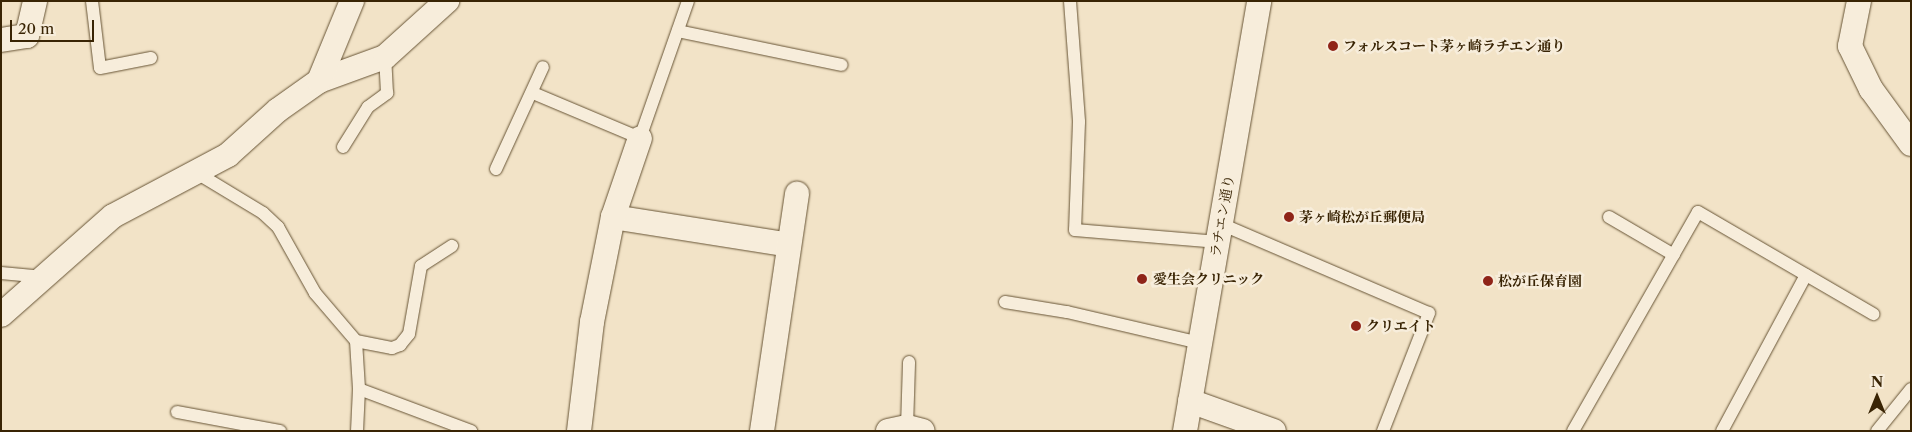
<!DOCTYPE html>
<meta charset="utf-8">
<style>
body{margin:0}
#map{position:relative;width:1912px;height:432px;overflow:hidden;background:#f2e3c7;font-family:"Libre Caslon Text","Noto Serif JP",serif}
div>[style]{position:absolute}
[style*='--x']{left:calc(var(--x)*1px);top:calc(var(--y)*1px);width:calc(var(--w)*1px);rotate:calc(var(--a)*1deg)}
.roads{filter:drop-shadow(0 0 1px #675435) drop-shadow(0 0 1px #675435)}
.lane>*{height:12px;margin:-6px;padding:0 6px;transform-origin:6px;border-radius:6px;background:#f7eddb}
.street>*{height:24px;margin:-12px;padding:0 12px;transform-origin:12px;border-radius:12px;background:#f7eddb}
.dots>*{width:14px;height:14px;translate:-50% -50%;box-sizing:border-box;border:2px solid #f7eddb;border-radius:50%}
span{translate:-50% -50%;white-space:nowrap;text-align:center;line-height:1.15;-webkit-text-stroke:5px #f7eddb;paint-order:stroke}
.poi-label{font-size:14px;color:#392404;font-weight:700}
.left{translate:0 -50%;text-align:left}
.street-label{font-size:14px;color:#392404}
.frame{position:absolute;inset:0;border:2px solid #392404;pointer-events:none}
.north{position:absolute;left:1852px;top:372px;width:50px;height:50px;-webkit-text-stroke:4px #f7eddb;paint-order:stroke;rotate:0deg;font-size:14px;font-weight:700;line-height:20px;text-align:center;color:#392404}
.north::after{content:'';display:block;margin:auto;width:18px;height:22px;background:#392404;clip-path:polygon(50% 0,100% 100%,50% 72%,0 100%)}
.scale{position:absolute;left:10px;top:20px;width:84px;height:22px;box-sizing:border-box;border:2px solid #392404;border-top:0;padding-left:6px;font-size:15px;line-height:18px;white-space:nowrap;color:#392404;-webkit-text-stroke:4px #f7eddb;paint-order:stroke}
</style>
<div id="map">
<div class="roads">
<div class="lane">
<i style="--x:92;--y:1;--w:67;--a:83.2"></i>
<i style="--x:100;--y:68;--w:52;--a:-11.1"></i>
<i style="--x:1070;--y:1;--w:121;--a:85.7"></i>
<i style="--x:1079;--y:122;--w:108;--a:92.1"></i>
<i style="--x:1075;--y:230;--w:144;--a:4.8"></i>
<i style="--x:678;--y:31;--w:167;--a:11.7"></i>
<i style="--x:533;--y:93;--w:116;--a:22.8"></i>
<i style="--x:640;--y:138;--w:145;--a:-70.7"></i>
<i style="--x:343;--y:147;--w:47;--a:-58"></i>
<i style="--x:368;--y:107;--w:24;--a:-36"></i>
<i style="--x:387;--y:93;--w:36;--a:-93"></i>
<i style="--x:496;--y:169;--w:112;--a:-65.3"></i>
<i style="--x:197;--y:173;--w:77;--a:31.2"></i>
<i style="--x:263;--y:213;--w:21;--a:43"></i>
<i style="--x:278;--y:227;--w:76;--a:60.7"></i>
<i style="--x:315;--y:293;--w:63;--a:49.5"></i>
<i style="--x:356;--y:341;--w:48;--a:86.4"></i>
<i style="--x:359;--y:389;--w:42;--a:92.7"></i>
<i style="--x:1609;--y:217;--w:75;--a:30.3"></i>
<i style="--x:1221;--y:224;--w:226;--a:23.2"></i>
<i style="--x:1429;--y:313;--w:127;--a:111.3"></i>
<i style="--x:1;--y:273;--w:43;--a:5.3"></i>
<i style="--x:1005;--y:302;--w:63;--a:9.2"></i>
<i style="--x:1067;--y:312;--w:137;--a:13.1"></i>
<i style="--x:356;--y:341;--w:37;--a:11"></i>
<i style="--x:392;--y:348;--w:9;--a:-21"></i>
<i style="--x:400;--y:345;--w:14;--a:-51"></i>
<i style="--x:409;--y:334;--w:69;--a:-80"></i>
<i style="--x:421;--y:266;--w:37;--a:-33"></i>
<i style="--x:359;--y:389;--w:120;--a:20.6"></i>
<i style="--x:177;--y:412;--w:105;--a:10.5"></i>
<i style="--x:907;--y:427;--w:65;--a:-88.2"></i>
<i style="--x:1573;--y:431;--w:252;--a:-60.3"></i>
<i style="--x:1698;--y:212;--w:203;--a:30.2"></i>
<i style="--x:1722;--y:431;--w:177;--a:-61.7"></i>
<i style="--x:1877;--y:431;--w:54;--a:-51"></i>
</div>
<div class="street">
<i style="--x:1859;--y:1;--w:46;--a:101.3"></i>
<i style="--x:1850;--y:46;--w:48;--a:64"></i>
<i style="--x:1871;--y:89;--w:68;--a:54"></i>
<i style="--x:1;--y:40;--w:26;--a:-9"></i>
<i style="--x:27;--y:36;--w:36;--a:-77"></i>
<i style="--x:319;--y:81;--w:70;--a:-20"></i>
<i style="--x:385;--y:57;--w:84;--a:-42.1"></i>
<i style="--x:613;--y:217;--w:178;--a:9"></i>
<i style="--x:1;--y:315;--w:149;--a:-41.5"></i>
<i style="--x:113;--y:216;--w:130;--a:-27.9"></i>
<i style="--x:228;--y:155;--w:67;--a:-42"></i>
<i style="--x:278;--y:110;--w:50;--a:-35.3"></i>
<i style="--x:319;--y:81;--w:87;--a:-67.6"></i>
<i style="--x:1190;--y:401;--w:89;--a:19.7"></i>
<i style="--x:579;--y:431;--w:110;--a:-83.2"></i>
<i style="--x:592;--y:322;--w:107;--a:-78.7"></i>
<i style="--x:613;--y:217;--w:83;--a:-71.1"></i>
<i style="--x:762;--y:431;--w:240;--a:-81.6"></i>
<i style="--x:888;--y:431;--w:19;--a:-12"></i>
<i style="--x:907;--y:427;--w:16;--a:14"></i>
<i style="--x:1185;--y:431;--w:436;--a:-80.2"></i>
</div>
</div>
<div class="dots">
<i style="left:1333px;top:46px;background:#8f2418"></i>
<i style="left:1289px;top:217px;background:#8f2418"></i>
<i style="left:1142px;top:279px;background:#8f2418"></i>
<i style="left:1488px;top:281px;background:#8f2418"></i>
<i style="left:1356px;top:326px;background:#8f2418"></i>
</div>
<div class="poi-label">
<span class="left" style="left:1343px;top:46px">フォルスコート茅ヶ崎ラチエン通り</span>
<span class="left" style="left:1299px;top:217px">茅ヶ崎松が丘郵便局</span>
<span class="left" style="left:1153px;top:279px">愛生会クリニック</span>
<span class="left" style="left:1498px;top:281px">松が丘保育園</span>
<span class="left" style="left:1366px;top:326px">クリエイト</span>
</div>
<div class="street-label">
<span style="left:1222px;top:216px;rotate:-80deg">ラチエン通り</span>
</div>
<div class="frame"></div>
<div class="north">N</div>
<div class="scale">20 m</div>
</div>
